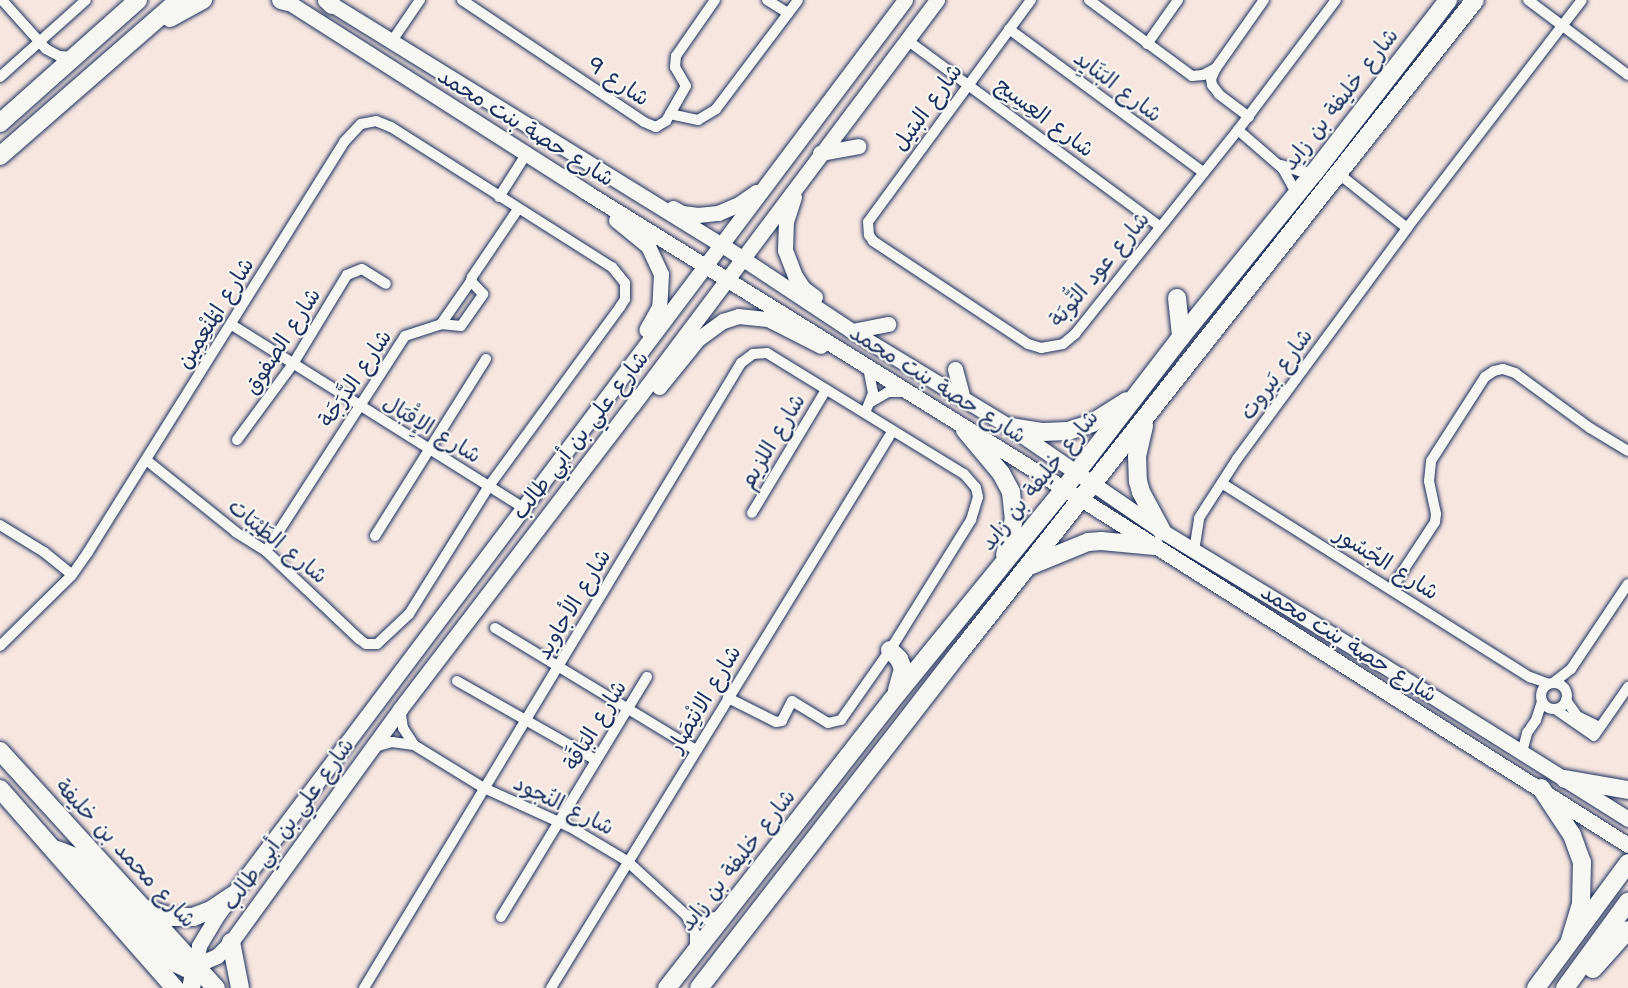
<!DOCTYPE html>
<meta charset="utf-8">
<style>
body{margin:0}
#map{position:relative;width:1628px;height:988px;overflow:hidden;background:#f7e6df;font-family:"Shantell Sans","Playpen Sans Arabic",sans-serif}
div>[style]{position:absolute}
[style*='--x']{left:calc(var(--x)*1px);top:calc(var(--y)*1px);width:calc(var(--w)*1px);rotate:calc(var(--a)*1deg)}
.roads{filter:drop-shadow(0 0 2px #1b2f5e) drop-shadow(0 0 2px #1b2f5e)}
.minor>*{height:10px;margin:-5px;padding:0 5px;transform-origin:5px;border-radius:5px;background:#f6f6f2}
.minor>.ring{margin:-5px;padding:0;box-sizing:content-box;background:none;border:10px solid #f6f6f2;border-radius:50%}
.secondary>*{height:15px;margin:-7.5px;padding:0 7.5px;transform-origin:7.5px;border-radius:7.5px;background:#f6f6f2}
.primary>*{height:18px;margin:-9px;padding:0 9px;transform-origin:9px;border-radius:9px;background:#f6f6f2}
.trunk>*{height:18px;margin:-9px;padding:0 9px;transform-origin:9px;border-radius:9px;background:#f6f6f2}
span{translate:-50% -50%;white-space:nowrap;text-align:center;line-height:1.15;-webkit-text-stroke:4.5px #f6f6f2;paint-order:stroke}
.street-label{font-size:22px;color:#1b2f5e}
</style>
<div id="map">
<div class="roads">
<div class="minor">
<i style="--x:2;--y:0;--w:66;--a:48.1"></i>
<i style="--x:46;--y:49;--w:15;--a:28"></i>
<i style="--x:59;--y:56;--w:15;--a:4"></i>
<i style="--x:462;--y:0;--w:219;--a:33.8"></i>
<i style="--x:644;--y:122;--w:13;--a:23"></i>
<i style="--x:656;--y:127;--w:12;--a:-31"></i>
<i style="--x:666;--y:121;--w:40;--a:-60.3"></i>
<i style="--x:686;--y:86;--w:22;--a:-120"></i>
<i style="--x:675;--y:67;--w:11;--a:-85"></i>
<i style="--x:676;--y:56;--w:68;--a:-55.1"></i>
<i style="--x:767;--y:0;--w:25;--a:32"></i>
<i style="--x:1031;--y:0;--w:275;--a:126.3"></i>
<i style="--x:868;--y:222;--w:13;--a:86"></i>
<i style="--x:869;--y:235;--w:7;--a:56"></i>
<i style="--x:873;--y:241;--w:186;--a:33.6"></i>
<i style="--x:1028;--y:344;--w:14;--a:17"></i>
<i style="--x:1041;--y:348;--w:22;--a:-10"></i>
<i style="--x:1063;--y:344;--w:16;--a:-40"></i>
<i style="--x:1075;--y:334;--w:261;--a:-51.4"></i>
<i style="--x:1238;--y:130;--w:163;--a:-53"></i>
<i style="--x:1089;--y:0;--w:128;--a:36.4"></i>
<i style="--x:1192;--y:76;--w:11;--a:-5"></i>
<i style="--x:1203;--y:75;--w:15;--a:-28"></i>
<i style="--x:1528;--y:0;--w:125;--a:36.9"></i>
<i style="--x:1009;--y:29;--w:242;--a:36.4"></i>
<i style="--x:907;--y:40;--w:313;--a:36.4"></i>
<i style="--x:392;--y:41;--w:50;--a:-55.7"></i>
<i style="--x:1147;--y:44;--w:54;--a:-54.8"></i>
<i style="--x:0;--y:77;--w:115;--a:-41.8"></i>
<i style="--x:670;--y:114;--w:29;--a:12"></i>
<i style="--x:698;--y:120;--w:21;--a:-31"></i>
<i style="--x:716;--y:109;--w:136;--a:-53"></i>
<i style="--x:1249;--y:117;--w:38;--a:-143"></i>
<i style="--x:1219;--y:94;--w:11;--a:-128"></i>
<i style="--x:1212;--y:85;--w:6;--a:-99"></i>
<i style="--x:1211;--y:79;--w:12;--a:-66"></i>
<i style="--x:1216;--y:68;--w:83;--a:-54.8"></i>
<i style="--x:1238;--y:130;--w:60;--a:40.9"></i>
<i style="--x:1283;--y:169;--w:29;--a:61"></i>
<i style="--x:1281;--y:165;--w:19;--a:18"></i>
<i style="--x:1299;--y:171;--w:15;--a:8"></i>
<i style="--x:1339;--y:174;--w:87;--a:38.5"></i>
<i style="--x:499;--y:197;--w:52;--a:-57.5"></i>
<i style="--x:441;--y:324;--w:52;--a:-55.1"></i>
<i style="--x:232;--y:325;--w:342;--a:32.1"></i>
<i style="--x:871;--y:402;--w:20;--a:-30"></i>
<i style="--x:888;--y:392;--w:19;--a:0"></i>
<i style="--x:865;--y:413;--w:22;--a:-68"></i>
<i style="--x:873;--y:393;--w:26;--a:-101"></i>
<i style="--x:237;--y:440;--w:94;--a:-53.6"></i>
<i style="--x:293;--y:364;--w:104;--a:-58.8"></i>
<i style="--x:347;--y:275;--w:16;--a:-22"></i>
<i style="--x:362;--y:269;--w:28;--a:32"></i>
<i style="--x:1223;--y:484;--w:363;--a:32.2"></i>
<i style="--x:1530;--y:677;--w:20;--a:20"></i>
<i style="--x:752;--y:513;--w:144;--a:-59"></i>
<i style="--x:0;--y:525;--w:52;--a:31.5"></i>
<i style="--x:44;--y:552;--w:36;--a:39"></i>
<i style="--x:375;--y:536;--w:209;--a:-57.9"></i>
<i style="--x:266;--y:551;--w:256;--a:-57.1"></i>
<i style="--x:405;--y:336;--w:38;--a:-18"></i>
<i style="--x:441;--y:324;--w:20;--a:6"></i>
<i style="--x:461;--y:326;--w:39;--a:-55"></i>
<i style="--x:483;--y:294;--w:18;--a:-133"></i>
<i style="--x:471;--y:281;--w:4;--a:-76"></i>
<i style="--x:472;--y:277;--w:82;--a:-55.9"></i>
<i style="--x:1194;--y:551;--w:33;--a:-81"></i>
<i style="--x:1199;--y:518;--w:70;--a:-57.2"></i>
<i style="--x:1237;--y:459;--w:287;--a:-53.6"></i>
<i style="--x:1407;--y:228;--w:287;--a:-52.5"></i>
<i style="--x:1391;--y:589;--w:80;--a:-56.7"></i>
<i style="--x:1435;--y:522;--w:8;--a:-83"></i>
<i style="--x:1436;--y:514;--w:34;--a:-102"></i>
<i style="--x:1429;--y:481;--w:20;--a:-84"></i>
<i style="--x:1431;--y:461;--w:100;--a:-57.3"></i>
<i style="--x:1485;--y:377;--w:11;--a:-34"></i>
<i style="--x:1494;--y:371;--w:9;--a:-13"></i>
<i style="--x:1503;--y:369;--w:13;--a:18"></i>
<i style="--x:1515;--y:373;--w:93;--a:36.3"></i>
<i style="--x:1590;--y:428;--w:44;--a:31.2"></i>
<i style="--x:495;--y:628;--w:235;--a:31.3"></i>
<i style="--x:0;--y:646;--w:101;--a:-44.6"></i>
<i style="--x:72;--y:575;--w:28;--a:-55"></i>
<i style="--x:88;--y:552;--w:483;--a:-58"></i>
<i style="--x:344;--y:142;--w:25;--a:-47"></i>
<i style="--x:361;--y:124;--w:15;--a:-11"></i>
<i style="--x:376;--y:121;--w:16;--a:22"></i>
<i style="--x:391;--y:127;--w:262;--a:32.4"></i>
<i style="--x:612;--y:267;--w:21;--a:51"></i>
<i style="--x:625;--y:283;--w:16;--a:90"></i>
<i style="--x:625;--y:299;--w:9;--a:122"></i>
<i style="--x:620;--y:307;--w:222;--a:126.2"></i>
<i style="--x:489;--y:486;--w:151;--a:122"></i>
<i style="--x:409;--y:614;--w:44;--a:136.8"></i>
<i style="--x:377;--y:644;--w:11;--a:180"></i>
<i style="--x:366;--y:644;--w:9;--a:-144"></i>
<i style="--x:359;--y:639;--w:128;--a:-136.6"></i>
<i style="--x:266;--y:551;--w:36;--a:-148"></i>
<i style="--x:236;--y:532;--w:115;--a:-141.3"></i>
<i style="--x:457;--y:681;--w:160;--a:29.6"></i>
<i class="ring" style="left:1541px;top:683px;width:16px;height:16px"></i>
<i style="--x:1553;--y:683;--w:23;--a:-38"></i>
<i style="--x:1571;--y:669;--w:102;--a:-56.2"></i>
<i style="--x:1566;--y:700;--w:19;--a:55"></i>
<i style="--x:1577;--y:716;--w:25;--a:26"></i>
<i style="--x:400;--y:709;--w:19;--a:81"></i>
<i style="--x:403;--y:728;--w:20;--a:57"></i>
<i style="--x:414;--y:745;--w:82;--a:31.6"></i>
<i style="--x:484;--y:788;--w:94;--a:24.4"></i>
<i style="--x:570;--y:827;--w:66;--a:30.8"></i>
<i style="--x:627;--y:861;--w:80;--a:42.5"></i>
<i style="--x:686;--y:915;--w:20;--a:63"></i>
<i style="--x:695;--y:933;--w:16;--a:90"></i>
<i style="--x:1555;--y:709;--w:47;--a:34.7"></i>
<i style="--x:1594;--y:736;--w:60;--a:-55.2"></i>
<i style="--x:371;--y:748;--w:22;--a:-16"></i>
<i style="--x:392;--y:742;--w:22;--a:8"></i>
<i style="--x:1522;--y:752;--w:20;--a:-75"></i>
<i style="--x:1527;--y:733;--w:16;--a:-55"></i>
<i style="--x:1536;--y:720;--w:20;--a:-72"></i>
<i style="--x:686;--y:915;--w:20;--a:11"></i>
<i style="--x:706;--y:919;--w:17;--a:-13"></i>
<i style="--x:501;--y:917;--w:281;--a:-58.7"></i>
<i style="--x:364;--y:988;--w:730;--a:-58.9"></i>
<i style="--x:741;--y:363;--w:15;--a:-37"></i>
<i style="--x:753;--y:354;--w:14;--a:-4"></i>
<i style="--x:767;--y:353;--w:231;--a:31.6"></i>
<i style="--x:964;--y:474;--w:18;--a:49"></i>
<i style="--x:976;--y:488;--w:9;--a:77"></i>
<i style="--x:978;--y:497;--w:24;--a:107"></i>
<i style="--x:971;--y:520;--w:153;--a:121.9"></i>
<i style="--x:890;--y:650;--w:85;--a:125"></i>
<i style="--x:841;--y:720;--w:13;--a:167"></i>
<i style="--x:828;--y:723;--w:42;--a:-148.6"></i>
<i style="--x:792;--y:701;--w:22;--a:117"></i>
<i style="--x:782;--y:721;--w:6;--a:171"></i>
<i style="--x:776;--y:722;--w:54;--a:-153.4"></i>
<i style="--x:551;--y:988;--w:652;--a:-58.48"></i>
</div>
<div class="secondary">
<i style="--x:285;--y:0;--w:357;--a:32.5"></i>
<i style="--x:586;--y:192;--w:582;--a:31.81"></i>
<i style="--x:1081;--y:499;--w:647;--a:32.32"></i>
<i style="--x:325;--y:0;--w:467;--a:31.7"></i>
<i style="--x:722;--y:245;--w:156;--a:33.5"></i>
<i style="--x:852;--y:331;--w:185;--a:31.3"></i>
<i style="--x:1010;--y:427;--w:184;--a:34.4"></i>
<i style="--x:1162;--y:531;--w:256;--a:31.3"></i>
<i style="--x:1381;--y:664;--w:292;--a:32.1"></i>
<i style="--x:905;--y:0;--w:1143;--a:126.93"></i>
<i style="--x:218;--y:914;--w:37;--a:121"></i>
<i style="--x:199;--y:946;--w:19;--a:99"></i>
<i style="--x:196;--y:965;--w:23;--a:-23"></i>
<i style="--x:217;--y:956;--w:20;--a:-45"></i>
<i style="--x:231;--y:942;--w:288;--a:-54"></i>
<i style="--x:400;--y:709;--w:382;--a:-52.6"></i>
<i style="--x:632;--y:406;--w:508;--a:-53.08"></i>
<i style="--x:820;--y:153;--w:39;--a:-10"></i>
<i style="--x:794;--y:197;--w:25;--a:108"></i>
<i style="--x:786;--y:221;--w:29;--a:92"></i>
<i style="--x:785;--y:250;--w:28;--a:69"></i>
<i style="--x:795;--y:276;--w:14;--a:56"></i>
<i style="--x:803;--y:288;--w:15;--a:37"></i>
<i style="--x:673;--y:208;--w:10;--a:29"></i>
<i style="--x:682;--y:213;--w:16;--a:7"></i>
<i style="--x:698;--y:215;--w:20;--a:-6"></i>
<i style="--x:718;--y:213;--w:23;--a:-23"></i>
<i style="--x:739;--y:204;--w:21;--a:-35"></i>
<i style="--x:616;--y:220;--w:41;--a:39.1"></i>
<i style="--x:648;--y:246;--w:31;--a:65"></i>
<i style="--x:661;--y:274;--w:33;--a:93"></i>
<i style="--x:659;--y:307;--w:26;--a:119"></i>
<i style="--x:852;--y:331;--w:37;--a:-11"></i>
<i style="--x:955;--y:369;--w:30;--a:75"></i>
<i style="--x:659;--y:387;--w:62;--a:-50.9"></i>
<i style="--x:698;--y:339;--w:31;--a:-36"></i>
<i style="--x:723;--y:321;--w:16;--a:-18"></i>
<i style="--x:738;--y:316;--w:30;--a:6"></i>
<i style="--x:768;--y:319;--w:59;--a:27"></i>
</div>
<div class="primary">
<i style="--x:281;--y:0;--w:7;--a:16"></i>
<i style="--x:327;--y:0;--w:7;--a:45"></i>
<i style="--x:170;--y:18;--w:38;--a:-29"></i>
<i style="--x:0;--y:123;--w:185;--a:-41.7"></i>
<i style="--x:0;--y:156;--w:237;--a:-41.1"></i>
<i style="--x:1177;--y:298;--w:39;--a:84"></i>
<i style="--x:1144;--y:426;--w:31;--a:103"></i>
<i style="--x:1137;--y:456;--w:25;--a:88"></i>
<i style="--x:1138;--y:481;--w:11;--a:75"></i>
<i style="--x:1141;--y:492;--w:44;--a:61.7"></i>
<i style="--x:1010;--y:427;--w:32;--a:9"></i>
<i style="--x:1042;--y:432;--w:26;--a:-2"></i>
<i style="--x:1068;--y:431;--w:25;--a:-18"></i>
<i style="--x:1092;--y:423;--w:41;--a:-32.2"></i>
<i style="--x:965;--y:430;--w:56;--a:50.1"></i>
<i style="--x:1001;--y:473;--w:21;--a:62"></i>
<i style="--x:1011;--y:492;--w:27;--a:84"></i>
<i style="--x:1014;--y:519;--w:37;--a:104"></i>
<i style="--x:1027;--y:567;--w:66;--a:-22.3"></i>
<i style="--x:1088;--y:542;--w:13;--a:-4"></i>
<i style="--x:1101;--y:541;--w:54;--a:5.3"></i>
<i style="--x:890;--y:650;--w:13;--a:45"></i>
<i style="--x:899;--y:659;--w:11;--a:68"></i>
<i style="--x:903;--y:669;--w:22;--a:106"></i>
<i style="--x:667;--y:988;--w:365;--a:-52"></i>
<i style="--x:892;--y:700;--w:272;--a:-50.8"></i>
<i style="--x:1064;--y:489;--w:192;--a:-52.4"></i>
<i style="--x:1181;--y:337;--w:211;--a:-51"></i>
<i style="--x:1314;--y:173;--w:219;--a:-52.2"></i>
<i style="--x:699;--y:988;--w:424;--a:-52.2"></i>
<i style="--x:959;--y:653;--w:832;--a:-51.68"></i>
</div>
<div class="trunk">
<i style="--x:0;--y:751;--w:321;--a:47.7"></i>
<i style="--x:1565;--y:779;--w:64;--a:9.9"></i>
<i style="--x:1541;--y:788;--w:56;--a:56.6"></i>
<i style="--x:1572;--y:835;--w:29;--a:70"></i>
<i style="--x:1582;--y:862;--w:42;--a:91.4"></i>
<i style="--x:1581;--y:904;--w:39;--a:107"></i>
<i style="--x:0;--y:789;--w:265;--a:48.7"></i>
<i style="--x:57;--y:850;--w:19;--a:21"></i>
<i style="--x:75;--y:857;--w:10;--a:45"></i>
<i style="--x:82;--y:864;--w:134;--a:47.1"></i>
<i style="--x:173;--y:962;--w:14;--a:25"></i>
<i style="--x:186;--y:968;--w:10;--a:-17"></i>
<i style="--x:147;--y:909;--w:25;--a:18"></i>
<i style="--x:171;--y:917;--w:22;--a:0"></i>
<i style="--x:193;--y:917;--w:19;--a:-21"></i>
<i style="--x:211;--y:910;--w:27;--a:-34"></i>
<i style="--x:231;--y:942;--w:47;--a:78.9"></i>
<i style="--x:1593;--y:969;--w:52;--a:-48.1"></i>
<i style="--x:191;--y:988;--w:24;--a:-78"></i>
<i style="--x:1536;--y:988;--w:155;--a:-53.6"></i>
<i style="--x:1565;--y:988;--w:107;--a:-53.8"></i>
</div>
</div>
<div class="street-label">
<span style="left:618px;top:81px;rotate:34deg">شارع 9</span>
<span style="left:1118px;top:86px;rotate:37deg">شارع البَنَايِد</span>
<span style="left:1340px;top:99px;rotate:-52deg">شارع خليفة بن زايد</span>
<span style="left:927px;top:107px;rotate:-54deg">شارع البتيل</span>
<span style="left:1045px;top:117px;rotate:37deg">شارع العِسِيج</span>
<span style="left:526px;top:127px;rotate:32deg">شارع حصة بنت محمد</span>
<span style="left:1099px;top:269px;rotate:-50deg">شارع عود التُّوبَة</span>
<span style="left:215px;top:313px;rotate:-58deg">شارع المُنْعِمِين</span>
<span style="left:282px;top:341px;rotate:-57deg">شارع الصفوق</span>
<span style="left:1276px;top:374px;rotate:-54deg">شارع بَيروت</span>
<span style="left:355px;top:378px;rotate:-56deg">شارع الدَّرَجَة</span>
<span style="left:938px;top:384px;rotate:32deg">شارع حصة بنت محمد</span>
<span style="left:432px;top:429px;rotate:31deg">شارع الإِقْبَال</span>
<span style="left:580px;top:435px;rotate:-52deg">شارع علي بن أبي طالب</span>
<span style="left:772px;top:441px;rotate:-59deg">شارع اللزيم</span>
<span style="left:1039px;top:480px;rotate:-51deg">شارع خليفة بن زايد</span>
<span style="left:278px;top:541px;rotate:39deg">شارع الطَيْبَات</span>
<span style="left:1387px;top:563px;rotate:32deg">شارع الجُسُور</span>
<span style="left:573px;top:604px;rotate:-59deg">شارع الأجاويد</span>
<span style="left:1349px;top:643px;rotate:32deg">شارع حصة بنت محمد</span>
<span style="left:704px;top:699px;rotate:-59deg">شارع الانْتِصَار</span>
<span style="left:595px;top:725px;rotate:-59deg">شارع البَاقَة</span>
<span style="left:564px;top:805px;rotate:26deg">شارع النُجود</span>
<span style="left:288px;top:824px;rotate:-54deg">شارع علي بن أبي طالب</span>
<span style="left:126px;top:853px;rotate:47deg">شارع محمد بن خليفة</span>
<span style="left:737px;top:860px;rotate:-52deg">شارع خليفة بن زايد</span>
</div>
</div>
